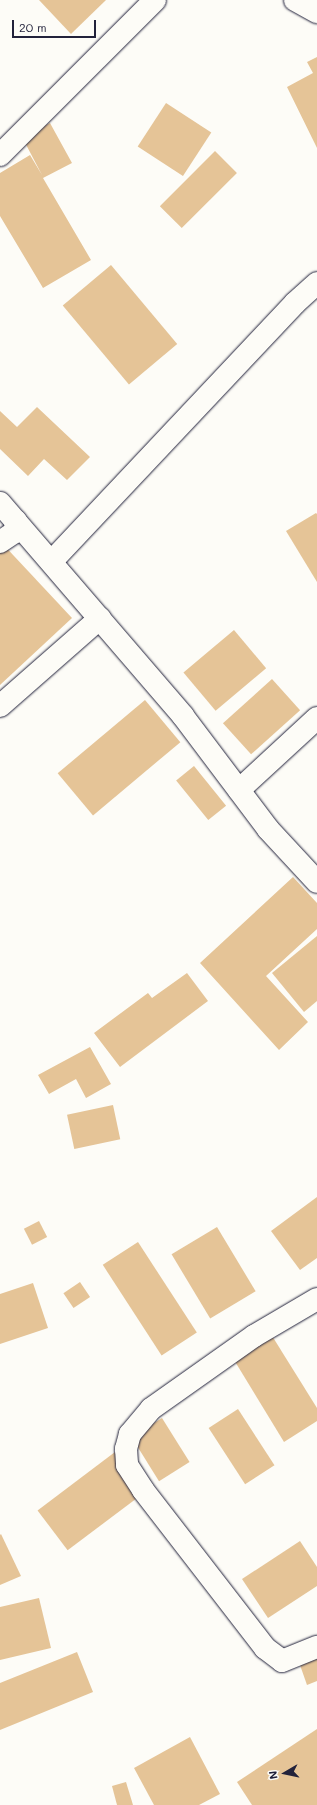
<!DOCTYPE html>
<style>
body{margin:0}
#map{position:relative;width:317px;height:1805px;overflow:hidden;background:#fdfcf7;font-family:Mali,sans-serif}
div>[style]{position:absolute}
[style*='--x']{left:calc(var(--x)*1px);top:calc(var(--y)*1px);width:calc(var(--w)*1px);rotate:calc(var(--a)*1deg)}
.building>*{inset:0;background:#e5c497;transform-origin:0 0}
.roads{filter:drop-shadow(0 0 1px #22223b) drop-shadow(0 0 1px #22223b)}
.street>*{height:22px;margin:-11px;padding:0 11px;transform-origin:11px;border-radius:11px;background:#fdfcf7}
span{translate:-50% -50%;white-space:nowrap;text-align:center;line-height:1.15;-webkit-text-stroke:3px #fdfcf7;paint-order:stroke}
.north{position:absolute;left:265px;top:1753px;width:40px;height:40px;-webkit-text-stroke:3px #fdfcf7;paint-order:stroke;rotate:261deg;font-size:11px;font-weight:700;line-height:16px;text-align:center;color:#22223b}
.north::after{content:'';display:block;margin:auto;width:14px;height:18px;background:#22223b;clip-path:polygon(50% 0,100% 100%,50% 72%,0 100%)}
.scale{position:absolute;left:12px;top:20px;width:84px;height:18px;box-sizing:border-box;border:2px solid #22223b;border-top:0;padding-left:5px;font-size:12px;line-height:14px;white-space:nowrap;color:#22223b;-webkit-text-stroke:3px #fdfcf7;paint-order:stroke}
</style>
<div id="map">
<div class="building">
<i style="clip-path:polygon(39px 0,106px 0,71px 34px)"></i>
<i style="clip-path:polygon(317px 57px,317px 148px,287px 87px,313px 73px,307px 62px)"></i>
<i style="left:166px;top:103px;width:54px;height:52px;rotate:33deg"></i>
<i style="clip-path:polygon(50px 123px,72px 163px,43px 178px,91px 260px,43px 288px,0 216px,0 173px,30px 155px,42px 175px,22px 137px)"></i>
<i style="left:215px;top:151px;width:31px;height:78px;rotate:45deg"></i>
<i style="left:111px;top:265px;width:103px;height:63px;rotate:50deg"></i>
<i style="clip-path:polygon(37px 407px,90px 457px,67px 480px,44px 459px,28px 476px,0 449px,0 411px,17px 427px)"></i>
<i style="clip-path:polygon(316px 513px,317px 514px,317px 582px,286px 531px)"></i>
<i style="clip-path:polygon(0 541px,72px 618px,0 685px)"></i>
<i style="left:234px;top:630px;width:50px;height:66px;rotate:50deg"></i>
<i style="left:272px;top:679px;width:42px;height:66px;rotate:48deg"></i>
<i style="left:145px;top:700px;width:55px;height:114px;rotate:50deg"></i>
<i style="left:194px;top:766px;width:51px;height:23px;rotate:51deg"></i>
<i style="clip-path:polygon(293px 877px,317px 903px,317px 929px,266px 976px,308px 1022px,279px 1050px,200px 963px)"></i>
<i style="clip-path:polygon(317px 936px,317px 1001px,304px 1012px,272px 973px)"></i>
<i style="clip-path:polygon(187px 973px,208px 1001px,120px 1067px,94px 1033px,148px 993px,152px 998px)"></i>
<i style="clip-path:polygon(90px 1047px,111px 1084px,86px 1098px,76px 1079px,49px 1094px,38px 1075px)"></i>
<i style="left:113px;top:1105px;width:35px;height:47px;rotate:78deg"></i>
<i style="clip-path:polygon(317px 1197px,317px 1258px,300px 1270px,271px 1231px)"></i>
<i style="left:39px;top:1221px;width:18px;height:17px;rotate:63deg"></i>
<i style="left:217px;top:1227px;width:75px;height:53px;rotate:59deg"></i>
<i style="left:138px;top:1242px;width:108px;height:42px;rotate:57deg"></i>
<i style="left:80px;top:1282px;width:18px;height:20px;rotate:56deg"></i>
<i style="clip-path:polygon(33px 1283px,48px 1328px,0 1344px,0 1294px)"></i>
<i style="clip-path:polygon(269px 1331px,317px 1408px,317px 1421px,284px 1442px,231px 1355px)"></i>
<i style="left:238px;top:1409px;width:67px;height:35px;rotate:57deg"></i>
<i style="left:162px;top:1418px;width:52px;height:36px;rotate:58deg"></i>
<i style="left:115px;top:1452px;width:50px;height:97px;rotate:53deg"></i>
<i style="clip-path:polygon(1px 1534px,21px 1576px,0 1585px,0 1535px)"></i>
<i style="clip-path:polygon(300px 1541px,317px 1567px,317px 1586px,268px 1618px,242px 1579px)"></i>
<i style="clip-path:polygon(39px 1598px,51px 1648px,0 1660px,0 1607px)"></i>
<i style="clip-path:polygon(317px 1637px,317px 1681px,307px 1685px,293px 1645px)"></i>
<i style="clip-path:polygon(77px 1652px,93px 1692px,0 1730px,0 1683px)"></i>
<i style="clip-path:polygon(317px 1729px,317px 1805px,252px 1805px,237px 1782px)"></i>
<i style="clip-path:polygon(190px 1737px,220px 1794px,199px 1805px,154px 1805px,134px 1768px)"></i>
<i style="clip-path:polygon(126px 1782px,133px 1805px,117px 1805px,112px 1786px)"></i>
</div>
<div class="roads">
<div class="street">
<i style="--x:295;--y:0;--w:25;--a:29"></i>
<i style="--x:0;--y:155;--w:219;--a:-45"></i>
<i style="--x:0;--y:503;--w:281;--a:49.3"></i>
<i style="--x:183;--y:716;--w:141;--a:53"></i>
<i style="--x:268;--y:829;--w:72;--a:47.2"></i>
<i style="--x:0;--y:542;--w:18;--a:-34"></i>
<i style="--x:15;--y:532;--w:11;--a:-85"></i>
<i style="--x:52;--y:561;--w:354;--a:-46.7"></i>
<i style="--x:295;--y:303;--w:30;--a:-42"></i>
<i style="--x:0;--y:706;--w:133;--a:-41.3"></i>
<i style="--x:239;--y:790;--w:106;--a:-42.7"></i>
<i style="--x:317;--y:1299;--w:73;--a:149.6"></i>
<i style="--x:254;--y:1336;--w:126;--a:144.7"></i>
<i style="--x:151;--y:1409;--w:33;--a:130"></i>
<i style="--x:130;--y:1434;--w:16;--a:105"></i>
<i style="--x:126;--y:1449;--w:16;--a:86"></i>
<i style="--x:127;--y:1465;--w:30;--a:57"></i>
<i style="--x:143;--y:1490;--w:200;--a:52.3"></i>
<i style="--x:265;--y:1648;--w:21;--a:37"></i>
<i style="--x:282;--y:1661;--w:38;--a:-22"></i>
</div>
</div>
<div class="north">N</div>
<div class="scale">20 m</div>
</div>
